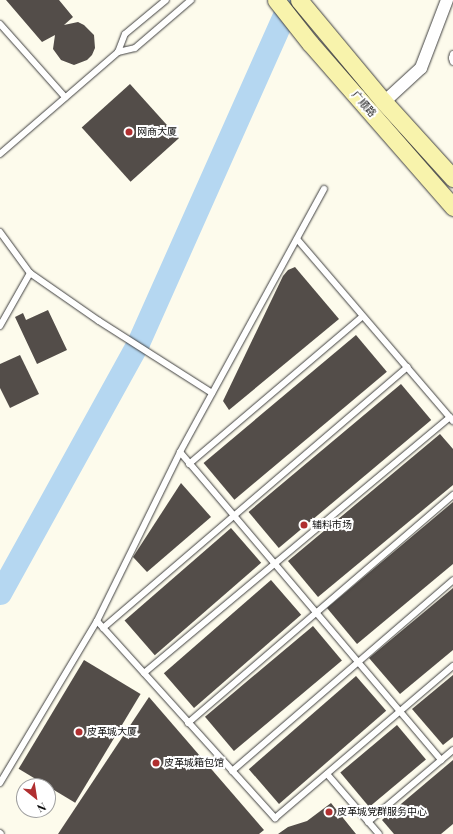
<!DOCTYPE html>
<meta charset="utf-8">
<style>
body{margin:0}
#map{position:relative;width:453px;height:834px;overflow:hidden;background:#fdfbec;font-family:"Playfair Display","Noto Sans SC",serif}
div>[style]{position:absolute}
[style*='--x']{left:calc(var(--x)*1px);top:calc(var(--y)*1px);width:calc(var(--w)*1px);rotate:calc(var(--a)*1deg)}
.river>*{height:23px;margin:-11.5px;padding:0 11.5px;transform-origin:11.5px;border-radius:11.5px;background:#b5d7f1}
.building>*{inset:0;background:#534d49;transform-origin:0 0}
.roads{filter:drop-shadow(0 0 1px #3f3f3f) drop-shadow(0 0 1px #3f3f3f)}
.lane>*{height:6px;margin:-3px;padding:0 3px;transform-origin:3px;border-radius:3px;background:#fff}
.street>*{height:12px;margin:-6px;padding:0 6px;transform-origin:6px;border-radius:6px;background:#fff}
.secondary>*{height:17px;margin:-8.5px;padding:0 8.5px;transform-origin:8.5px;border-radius:8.5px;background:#f8f3ac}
.dots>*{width:11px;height:11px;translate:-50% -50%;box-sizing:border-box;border:2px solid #fff;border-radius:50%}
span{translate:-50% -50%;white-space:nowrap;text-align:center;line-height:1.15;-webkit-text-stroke:4px #fff;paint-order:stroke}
.street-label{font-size:10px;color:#0c0c0c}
.poi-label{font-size:10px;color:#0c0c0c}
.left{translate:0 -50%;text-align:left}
.north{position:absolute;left:16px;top:778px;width:40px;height:40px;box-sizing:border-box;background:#fff;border:1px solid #9e9e9e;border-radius:50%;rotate:150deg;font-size:11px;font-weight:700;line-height:16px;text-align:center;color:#0c0c0c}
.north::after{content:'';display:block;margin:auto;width:14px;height:18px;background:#b02f30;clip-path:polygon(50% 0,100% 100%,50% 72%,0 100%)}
</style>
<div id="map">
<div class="river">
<i style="--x:0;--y:593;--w:286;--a:-61.1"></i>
<i style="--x:138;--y:343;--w:376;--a:-66"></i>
</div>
<div class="building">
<i style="clip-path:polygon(6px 0,59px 0,73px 17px,64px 25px,78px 22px,84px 25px,94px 35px,95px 48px,92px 55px,87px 60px,74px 65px,61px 60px,53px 49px,55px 35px,42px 42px)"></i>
<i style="left:130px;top:84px;width:73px;height:65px;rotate:48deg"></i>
<i style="clip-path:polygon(295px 267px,339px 319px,229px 410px,223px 401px,283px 276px,288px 270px)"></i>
<i style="clip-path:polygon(48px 310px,67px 350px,37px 364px,15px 317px,23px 313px,26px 320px)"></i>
<i style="left:356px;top:335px;width:48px;height:199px;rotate:50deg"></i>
<i style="clip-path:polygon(20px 355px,39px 394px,10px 408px,0 388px,0 364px)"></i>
<i style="left:401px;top:384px;width:47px;height:199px;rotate:50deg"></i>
<i style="clip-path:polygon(440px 434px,453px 449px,453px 485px,318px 597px,288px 561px)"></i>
<i style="clip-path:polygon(181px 483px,211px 517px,147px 572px,133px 557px)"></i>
<i style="clip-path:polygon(453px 502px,453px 564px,357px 644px,327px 608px)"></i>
<i style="left:231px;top:528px;width:46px;height:141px;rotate:49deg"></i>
<i style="left:271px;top:580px;width:46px;height:142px;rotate:49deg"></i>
<i style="clip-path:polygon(453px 588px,453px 650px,400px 694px,369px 658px)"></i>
<i style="left:313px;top:626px;width:45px;height:141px;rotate:50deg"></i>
<i style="left:84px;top:660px;width:66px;height:127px;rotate:31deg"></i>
<i style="clip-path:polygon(453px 675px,453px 737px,443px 745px,412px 709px)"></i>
<i style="left:356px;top:676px;width:46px;height:142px;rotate:49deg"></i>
<i style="clip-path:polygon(149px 697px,264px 830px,259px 834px,58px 834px)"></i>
<i style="left:397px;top:725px;width:45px;height:74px;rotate:50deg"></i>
<i style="clip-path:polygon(453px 760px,453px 824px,441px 834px,394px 834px,382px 820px)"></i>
<i style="clip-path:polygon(331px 803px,356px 834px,278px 834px,288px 827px,307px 821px)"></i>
</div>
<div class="roads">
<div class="lane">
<i style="--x:0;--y:24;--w:98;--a:48.3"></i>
<i style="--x:118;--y:52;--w:19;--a:-69"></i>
<i style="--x:125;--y:34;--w:53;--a:-39.7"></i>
<i style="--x:453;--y:54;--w:4;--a:104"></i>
<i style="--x:452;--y:58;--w:4;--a:76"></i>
<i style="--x:0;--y:154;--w:156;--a:-40.8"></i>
<i style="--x:118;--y:52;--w:17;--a:-13"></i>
<i style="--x:135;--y:48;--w:74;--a:-40.6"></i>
<i style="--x:0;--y:232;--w:51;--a:53.8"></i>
<i style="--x:30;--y:273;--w:84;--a:34.8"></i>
<i style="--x:99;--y:321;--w:134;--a:32.5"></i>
<i style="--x:297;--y:239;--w:240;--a:49.4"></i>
<i style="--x:0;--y:326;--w:61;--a:-60.5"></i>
<i style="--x:180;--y:452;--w:404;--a:49.7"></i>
<i style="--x:189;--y:464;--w:228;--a:-40.4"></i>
<i style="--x:97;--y:621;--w:266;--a:47.9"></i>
<i style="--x:275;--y:818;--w:234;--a:-40.5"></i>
<i style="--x:103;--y:628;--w:401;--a:-40.6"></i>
<i style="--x:144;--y:673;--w:399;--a:-39.9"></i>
<i style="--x:188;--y:723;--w:350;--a:-40.7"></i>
<i style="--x:232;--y:771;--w:292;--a:-40.8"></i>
<i style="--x:327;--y:774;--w:79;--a:49.1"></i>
<i style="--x:0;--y:783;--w:189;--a:-59.1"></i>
<i style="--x:97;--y:621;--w:188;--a:-63.8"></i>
<i style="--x:180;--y:452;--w:300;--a:-61.3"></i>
<i style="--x:368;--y:822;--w:111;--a:-40.3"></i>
<i style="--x:0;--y:833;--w:1;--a:45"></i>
</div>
<div class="street">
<i style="--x:384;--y:102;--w:50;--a:-42.6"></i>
<i style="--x:421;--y:68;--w:73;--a:-69.1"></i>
</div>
<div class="secondary">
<i style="--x:276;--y:0;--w:55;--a:51.7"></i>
<i style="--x:310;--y:43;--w:218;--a:48.9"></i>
<i style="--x:299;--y:0;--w:133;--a:50.2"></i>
<i style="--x:384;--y:102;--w:103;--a:47.8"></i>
</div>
</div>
<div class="dots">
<i style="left:129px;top:132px;background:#b02f30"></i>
<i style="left:304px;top:525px;background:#b02f30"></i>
<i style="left:79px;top:732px;background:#b02f30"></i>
<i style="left:156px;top:763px;background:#b02f30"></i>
<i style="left:329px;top:812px;background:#b02f30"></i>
</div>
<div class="street-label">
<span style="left:364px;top:104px;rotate:49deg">广顺路</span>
</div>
<div class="poi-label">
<span class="left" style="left:137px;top:132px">网商大厦</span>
<span class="left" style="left:312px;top:525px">辅料市场</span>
<span class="left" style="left:87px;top:732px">皮革城大厦</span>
<span class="left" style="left:164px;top:763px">皮革城箱包馆</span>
<span class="left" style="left:337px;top:812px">皮革城党群服务中心</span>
</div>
<div class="north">N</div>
</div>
